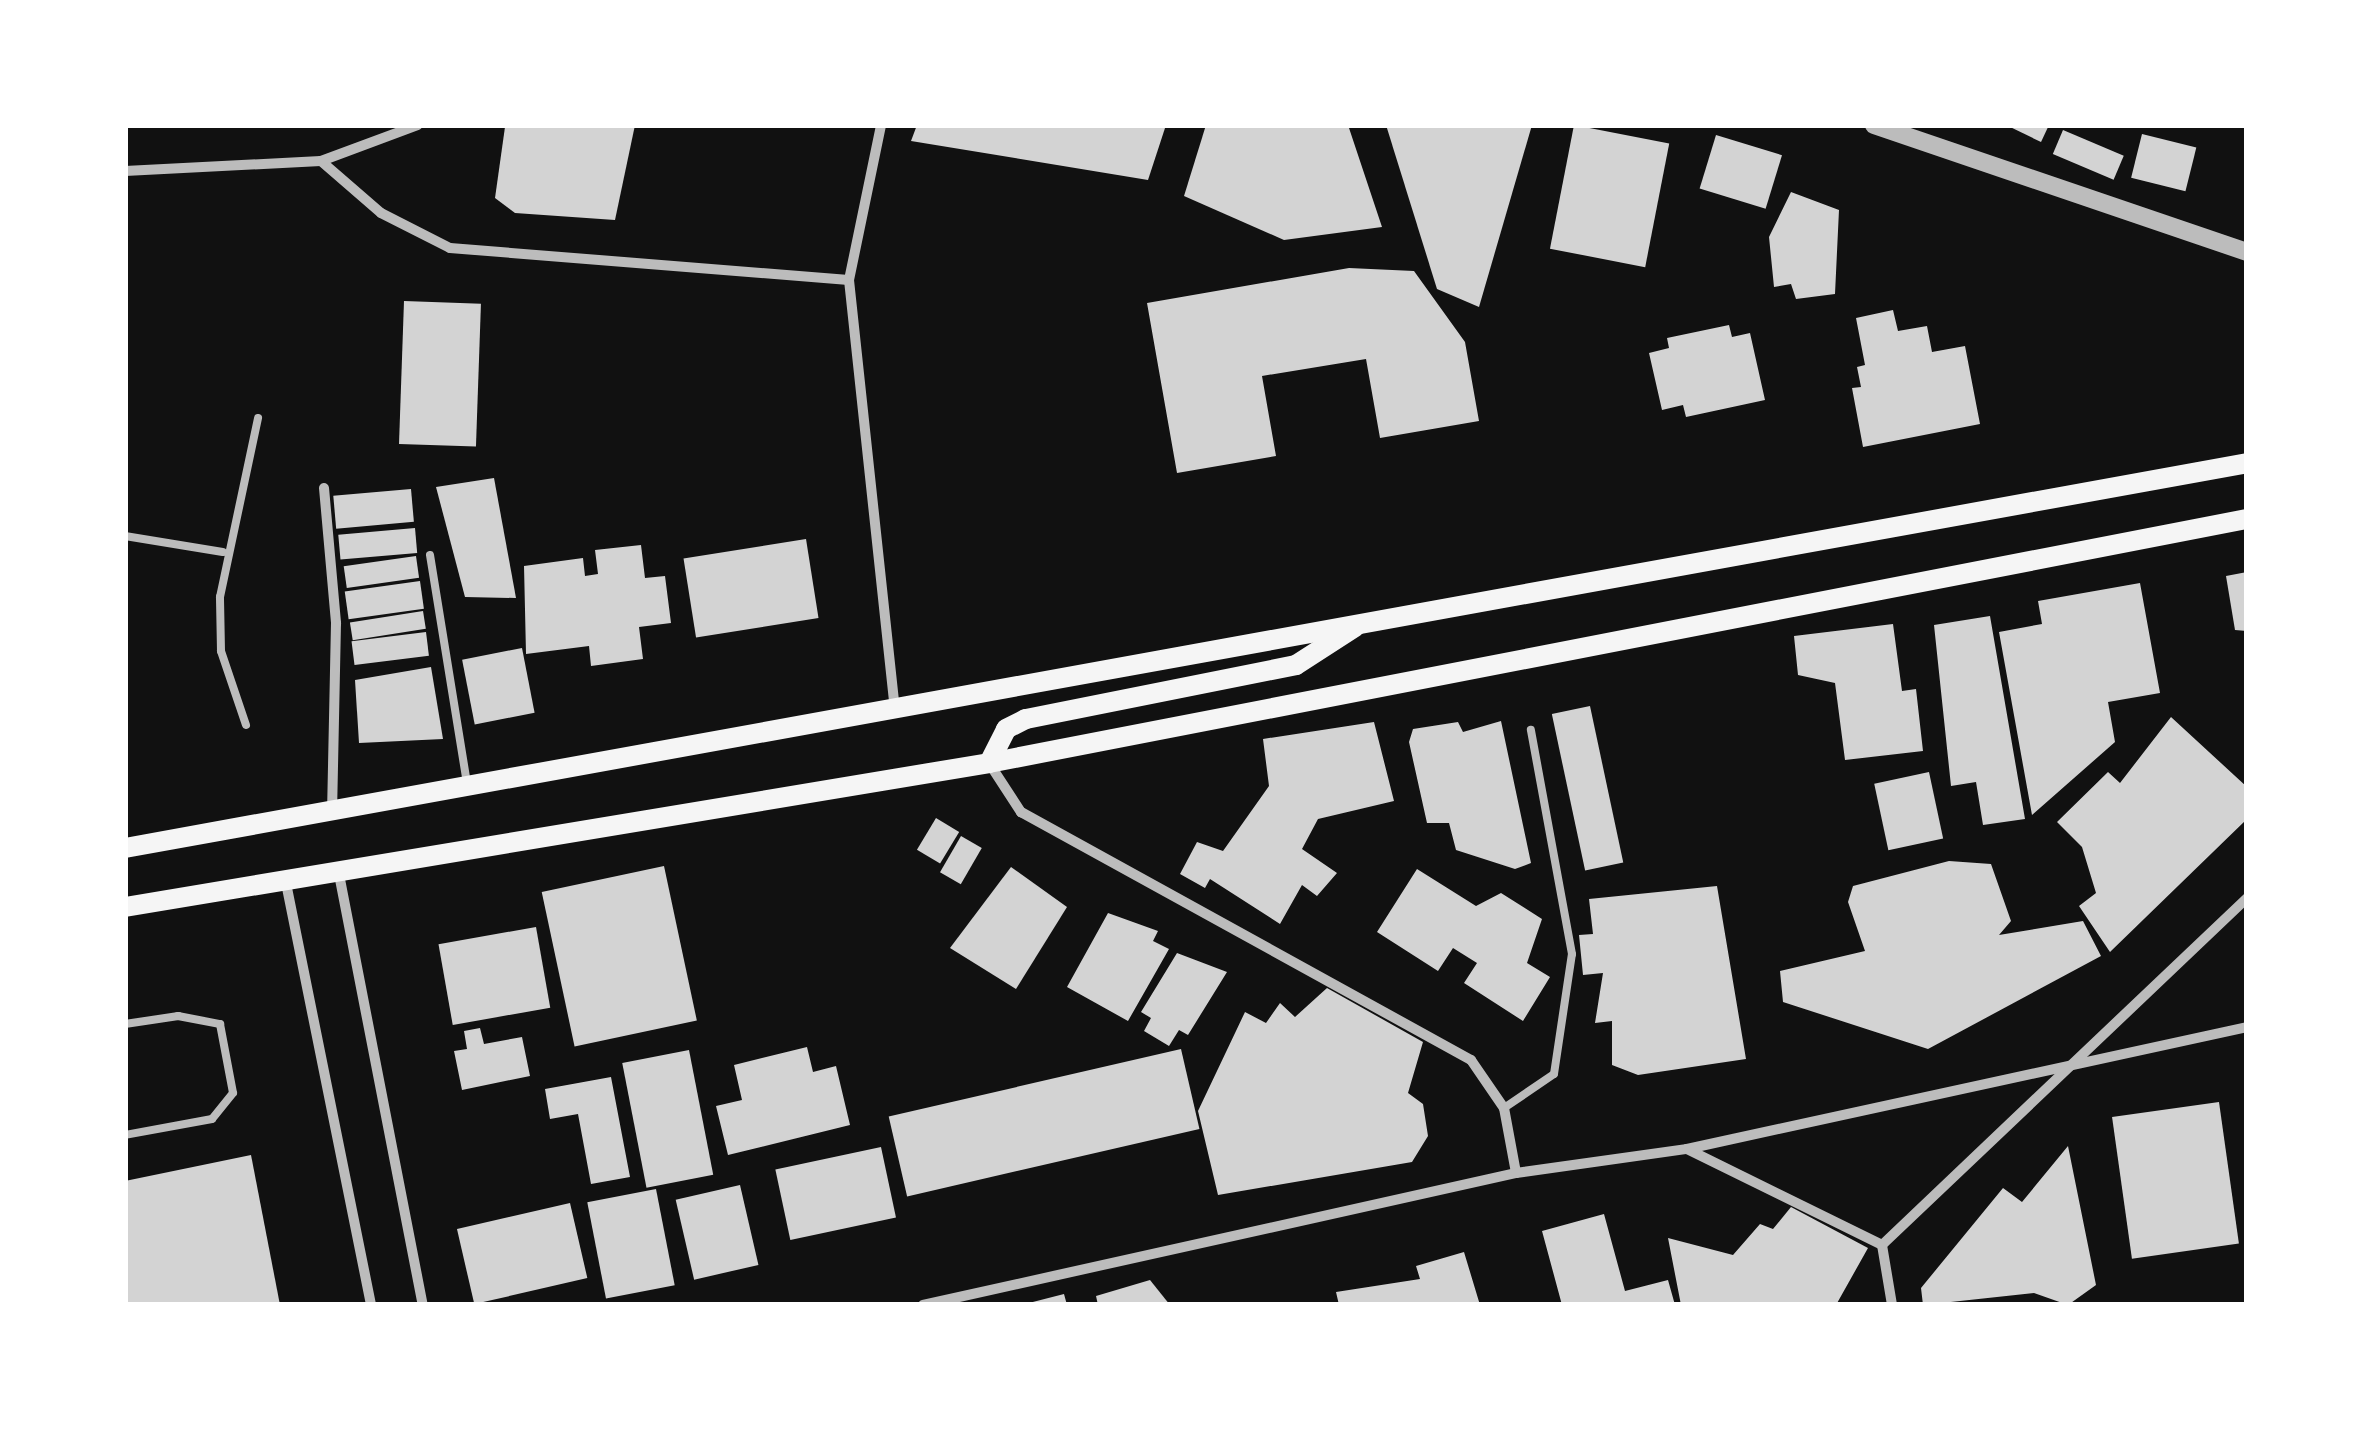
<!DOCTYPE html>
<style>
body{margin:0}
#map{position:relative;width:2372px;height:1430px;overflow:hidden;background:#111;font-family:"Noto Serif",serif}
div>[style]{position:absolute}
[style*='--x']{left:calc(var(--x)*1px);top:calc(var(--y)*1px);width:calc(var(--w)*1px);rotate:calc(var(--a)*1deg)}
.building>*{inset:0;background:#d3d3d3;transform-origin:0 0}
.service>*{height:8px;margin:-4px;padding:0 4px;transform-origin:4px;border-radius:4px;background:#bcbcbc}
.minor>*{height:10px;margin:-5px;padding:0 5px;transform-origin:5px;border-radius:5px;background:#bcbcbc}
.tertiary>*{height:18px;margin:-9px;padding:0 9px;transform-origin:9px;border-radius:9px;background:#bcbcbc}
.secondary>*{height:20px;margin:-10px;padding:0 10px;transform-origin:10px;border-radius:10px;background:#f5f5f5}
span{translate:-50% -50%;white-space:nowrap;text-align:center;line-height:1.15;-webkit-text-stroke:8px #fff;paint-order:stroke}
.frame{position:absolute;inset:0;border:128px solid #fff;pointer-events:none}
</style>
<div id="map">
<div class="building">
<i style="clip-path:polygon(635px 125px,615px 220px,515px 213px,495px 198px,505px 127px)"></i>
<i style="clip-path:polygon(917px 125px,1166px 125px,1148px 180px,911px 141px)"></i>
<i style="clip-path:polygon(1206px 125px,1348px 125px,1382px 227px,1284px 240px,1184px 196px)"></i>
<i style="clip-path:polygon(1386px 125px,1532px 125px,1479px 307px,1437px 289px)"></i>
<i style="left:1574px;top:125px;width:97px;height:126px;rotate:11deg"></i>
<i style="clip-path:polygon(2006px 125px,2049px 125px,2041px 142px)"></i>
<i style="left:2063px;top:130px;width:66px;height:26px;rotate:23deg"></i>
<i style="left:2142px;top:134px;width:56px;height:45px;rotate:14deg"></i>
<i style="left:1716px;top:135px;width:69px;height:56px;rotate:17deg"></i>
<i style="clip-path:polygon(1791px 192px,1839px 210px,1835px 294px,1796px 299px,1791px 284px,1774px 287px,1769px 237px)"></i>
<i style="clip-path:polygon(1349px 268px,1414px 271px,1465px 342px,1479px 421px,1380px 438px,1366px 359px,1262px 376px,1276px 456px,1177px 473px,1147px 303px)"></i>
<i style="left:404px;top:301px;width:77px;height:143px;rotate:2deg"></i>
<i style="clip-path:polygon(1893px 310px,1898px 331px,1927px 326px,1932px 352px,1965px 346px,1980px 424px,1863px 447px,1852px 388px,1861px 387px,1857px 367px,1865px 365px,1856px 318px)"></i>
<i style="clip-path:polygon(1729px 325px,1732px 337px,1750px 333px,1765px 400px,1686px 417px,1683px 405px,1662px 410px,1649px 353px,1669px 348px,1667px 338px)"></i>
<i style="clip-path:polygon(494px 478px,516px 598px,465px 597px,436px 487px)"></i>
<i style="left:411px;top:489px;width:33px;height:78px;rotate:85deg"></i>
<i style="left:415px;top:528px;width:25px;height:77px;rotate:85deg"></i>
<i style="left:806px;top:539px;width:80px;height:124px;rotate:81deg"></i>
<i style="clip-path:polygon(641px 545px,645px 578px,665px 576px,671px 623px,639px 627px,643px 659px,591px 666px,589px 646px,526px 654px,524px 566px,583px 558px,585px 576px,598px 574px,595px 550px)"></i>
<i style="left:416px;top:556px;width:22px;height:73px;rotate:82deg"></i>
<i style="clip-path:polygon(2247px 572px,2247px 631px,2235px 630px,2226px 576px)"></i>
<i style="left:420px;top:581px;width:28px;height:76px;rotate:82deg"></i>
<i style="clip-path:polygon(2140px 583px,2160px 693px,2108px 702px,2115px 742px,2032px 815px,1999px 632px,2042px 624px,2038px 601px)"></i>
<i style="left:423px;top:611px;width:18px;height:74px;rotate:81deg"></i>
<i style="clip-path:polygon(1990px 616px,2025px 819px,1983px 825px,1976px 782px,1951px 786px,1934px 625px)"></i>
<i style="clip-path:polygon(1893px 624px,1902px 691px,1916px 689px,1923px 751px,1845px 760px,1835px 683px,1798px 675px,1794px 636px)"></i>
<i style="left:426px;top:632px;width:24px;height:75px;rotate:83deg"></i>
<i style="left:522px;top:648px;width:66px;height:61px;rotate:79deg"></i>
<i style="clip-path:polygon(431px 667px,443px 739px,359px 743px,355px 680px)"></i>
<i style="left:1590px;top:706px;width:160px;height:39px;rotate:78deg"></i>
<i style="clip-path:polygon(2171px 717px,2247px 787px,2247px 819px,2110px 952px,2079px 906px,2096px 893px,2082px 847px,2057px 822px,2108px 772px,2120px 783px)"></i>
<i style="clip-path:polygon(1501px 721px,1531px 863px,1515px 869px,1456px 850px,1449px 823px,1427px 823px,1409px 742px,1413px 729px,1458px 722px,1463px 732px)"></i>
<i style="clip-path:polygon(1374px 722px,1394px 801px,1318px 819px,1302px 849px,1337px 873px,1317px 896px,1302px 885px,1280px 924px,1210px 879px,1205px 888px,1180px 874px,1197px 842px,1223px 851px,1269px 786px,1263px 739px)"></i>
<i style="left:1929px;top:772px;width:68px;height:56px;rotate:78deg"></i>
<i style="left:936px;top:818px;width:27px;height:37px;rotate:31deg"></i>
<i style="left:961px;top:836px;width:24px;height:42px;rotate:30deg"></i>
<i style="clip-path:polygon(1949px 861px,1991px 864px,2011px 921px,1999px 935px,2083px 921px,2101px 956px,1928px 1049px,1783px 1002px,1780px 971px,1865px 951px,1848px 902px,1853px 886px)"></i>
<i style="left:664px;top:866px;width:158px;height:125px;rotate:78deg"></i>
<i style="clip-path:polygon(1011px 867px,1067px 907px,1016px 989px,950px 948px)"></i>
<i style="clip-path:polygon(1417px 869px,1476px 906px,1501px 893px,1542px 919px,1527px 963px,1550px 977px,1523px 1021px,1464px 983px,1477px 963px,1453px 948px,1438px 971px,1377px 932px)"></i>
<i style="clip-path:polygon(1717px 886px,1746px 1059px,1638px 1075px,1612px 1065px,1612px 1021px,1595px 1023px,1603px 973px,1583px 975px,1579px 935px,1593px 934px,1589px 899px)"></i>
<i style="clip-path:polygon(1108px 913px,1158px 931px,1153px 941px,1169px 949px,1128px 1021px,1067px 987px)"></i>
<i style="left:536px;top:927px;width:82px;height:99px;rotate:80deg"></i>
<i style="clip-path:polygon(1177px 953px,1227px 972px,1188px 1035px,1179px 1030px,1169px 1046px,1144px 1031px,1151px 1018px,1141px 1012px)"></i>
<i style="clip-path:polygon(1327px 988px,1423px 1042px,1408px 1093px,1423px 1104px,1428px 1136px,1412px 1162px,1218px 1195px,1198px 1111px,1245px 1012px,1266px 1023px,1280px 1003px,1295px 1017px)"></i>
<i style="clip-path:polygon(480px 1028px,484px 1044px,522px 1037px,530px 1076px,462px 1090px,454px 1051px,467px 1049px,464px 1031px)"></i>
<i style="clip-path:polygon(807px 1047px,813px 1072px,836px 1066px,850px 1125px,728px 1155px,716px 1106px,742px 1100px,734px 1065px)"></i>
<i style="left:1181px;top:1049px;width:82px;height:300px;rotate:77deg"></i>
<i style="left:689px;top:1050px;width:127px;height:68px;rotate:79deg"></i>
<i style="clip-path:polygon(611px 1077px,630px 1177px,591px 1184px,578px 1114px,550px 1119px,545px 1089px)"></i>
<i style="left:2219px;top:1102px;width:143px;height:108px;rotate:82deg"></i>
<i style="clip-path:polygon(2068px 1146px,2096px 1285px,2068px 1305px,2034px 1293px,1923px 1305px,1921px 1288px,2003px 1188px,2022px 1202px)"></i>
<i style="left:881px;top:1147px;width:72px;height:108px;rotate:78deg"></i>
<i style="clip-path:polygon(251px 1155px,280px 1305px,125px 1305px,125px 1181px)"></i>
<i style="left:740px;top:1185px;width:82px;height:66px;rotate:77deg"></i>
<i style="left:656px;top:1189px;width:98px;height:70px;rotate:79deg"></i>
<i style="left:570px;top:1203px;width:77px;height:116px;rotate:77deg"></i>
<i style="clip-path:polygon(1791px 1207px,1868px 1248px,1836px 1305px,1681px 1305px,1668px 1238px,1733px 1255px,1760px 1224px,1773px 1229px)"></i>
<i style="clip-path:polygon(1604px 1214px,1625px 1291px,1668px 1280px,1675px 1305px,1562px 1305px,1542px 1231px)"></i>
<i style="clip-path:polygon(1464px 1252px,1480px 1305px,1339px 1305px,1336px 1292px,1420px 1279px,1416px 1266px)"></i>
<i style="clip-path:polygon(1150px 1280px,1170px 1305px,1098px 1305px,1096px 1296px)"></i>
<i style="clip-path:polygon(1064px 1294px,1067px 1305px,1025px 1305px,1025px 1304px)"></i>
</div>
<div class="service">
<i style="--x:125;--y:536;--w:99;--a:9.3"></i>
<i style="--x:430;--y:555;--w:232;--a:80.8"></i>
<i style="--x:246;--y:725;--w:78;--a:-108.7"></i>
<i style="--x:221;--y:651;--w:54;--a:-91.1"></i>
<i style="--x:220;--y:597;--w:183;--a:-78"></i>
<i style="--x:125;--y:1024;--w:54;--a:-8.6"></i>
<i style="--x:178;--y:1016;--w:43;--a:10.8"></i>
<i style="--x:220;--y:1024;--w:70;--a:79.3"></i>
<i style="--x:233;--y:1093;--w:33;--a:129"></i>
<i style="--x:212;--y:1119;--w:88;--a:169.6"></i>
<i style="--x:1504;--y:1108;--w:60;--a:-34.2"></i>
<i style="--x:1554;--y:1074;--w:121;--a:-81.5"></i>
<i style="--x:1572;--y:954;--w:228;--a:-100.4"></i>
</div>
<div class="minor">
<i style="--x:321;--y:161;--w:79;--a:40.9"></i>
<i style="--x:381;--y:213;--w:77;--a:26.9"></i>
<i style="--x:450;--y:248;--w:400;--a:4.6"></i>
<i style="--x:849;--y:280;--w:431;--a:83.9"></i>
<i style="--x:125;--y:171;--w:196;--a:-2.9"></i>
<i style="--x:321;--y:161;--w:103;--a:-20.4"></i>
<i style="--x:849;--y:280;--w:158;--a:-78.3"></i>
<i style="--x:324;--y:488;--w:136;--a:84.9"></i>
<i style="--x:336;--y:623;--w:188;--a:91.2"></i>
<i style="--x:989;--y:763;--w:59;--a:56.9"></i>
<i style="--x:1021;--y:812;--w:514;--a:28.86"></i>
<i style="--x:1471;--y:1060;--w:58;--a:55.5"></i>
<i style="--x:1504;--y:1108;--w:66;--a:79.5"></i>
<i style="--x:338;--y:869;--w:444;--a:79"></i>
<i style="--x:285;--y:878;--w:436;--a:78.6"></i>
<i style="--x:1687;--y:1149;--w:217;--a:26.2"></i>
<i style="--x:1882;--y:1245;--w:504;--a:-43.55"></i>
<i style="--x:1882;--y:1245;--w:61;--a:80.5"></i>
<i style="--x:923;--y:1305;--w:608;--a:-12.55"></i>
<i style="--x:1516;--y:1173;--w:173;--a:-8"></i>
<i style="--x:1687;--y:1149;--w:573;--a:-12.29"></i>
</div>
<div class="tertiary">
<i style="--x:1874;--y:125;--w:394;--a:18.8"></i>
</div>
<div class="secondary">
<i style="--x:989;--y:763;--w:38;--a:-63"></i>
<i style="--x:1006;--y:729;--w:22;--a:-27"></i>
<i style="--x:1026;--y:719;--w:275;--a:-11.3"></i>
<i style="--x:1296;--y:665;--w:70;--a:-32.8"></i>
<i style="--x:125;--y:848;--w:2157;--a:-10.28"></i>
<i style="--x:125;--y:907;--w:876;--a:-9.46"></i>
<i style="--x:989;--y:763;--w:1281;--a:-10.98"></i>
</div>
<div class="frame"></div>
</div>
